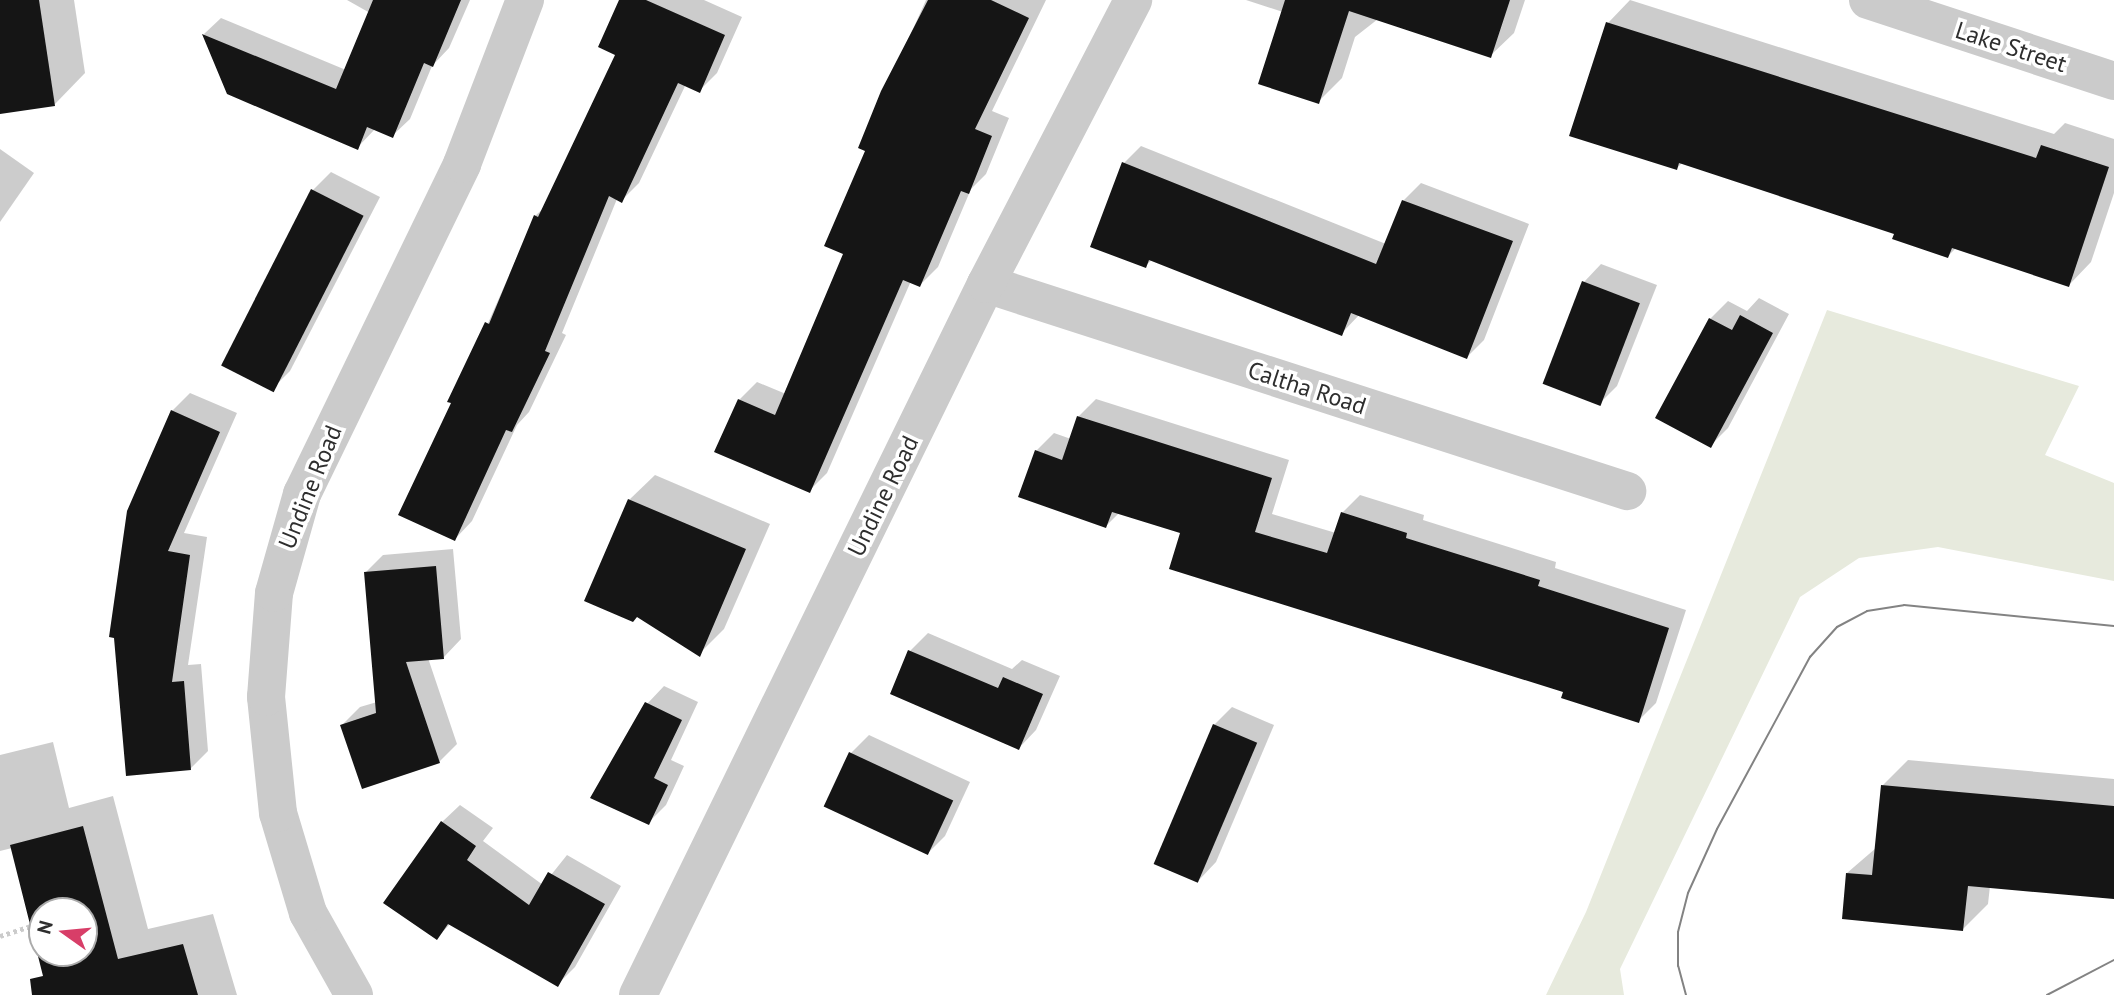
<!DOCTYPE html>
<style>
body{margin:0}
#map{position:relative;width:2114px;height:995px;overflow:hidden;background:#fff;font-family:"PT Sans",sans-serif}
div>[style]{position:absolute}
[style*='--x']{left:calc(var(--x)*1px);top:calc(var(--y)*1px);width:calc(var(--w)*1px);rotate:calc(var(--a)*1deg)}
.green>*{inset:0;background:#e7eadd}
.shadow>*{inset:0;background:#0003}
.building>*{inset:0;background:#151515;transform-origin:0 0}
.path>*{height:4.5px;margin-top:-2.25px;transform-origin:0;background:repeating-linear-gradient(90deg,#cbcbcb 0 3.5px,transparent 0 7px)}
.minor>*{height:38px;margin:-19px;padding:0 19px;transform-origin:19px;border-radius:19px;background:#cbcbcb}
.tertiary>*{height:38px;margin:-19px;padding:0 19px;transform-origin:19px;border-radius:19px;background:#cbcbcb}
.tram>*{height:2px;margin:-1px;padding:0 1px;transform-origin:1px;border-radius:1px;background:#838383}
span{translate:-50% -50%;white-space:nowrap;text-align:center;line-height:1.15;-webkit-text-stroke:7px #fff;paint-order:stroke}
.street-label{font-size:24px;color:#2e2e2e}
.north{position:absolute;left:28px;top:897px;width:70px;height:70px;box-sizing:border-box;background:#fff;border:2px solid #ababab;border-radius:50%;rotate:285deg;font-size:19px;font-weight:700;line-height:28px;text-align:center;color:#2e2e2e}
.north::after{content:'';display:block;margin:auto;width:24px;height:32px;background:#d83e68;clip-path:polygon(50% 0,100% 100%,50% 72%,0 100%)}
</style>
<div id="map">
<div class="green">
<i style="clip-path:polygon(1827px 310px,2079px 386px,2045px 455px,2114px 483px,2114px 581px,1938px 547px,1859px 558px,1800px 597px,1620px 969px,1624px 995px,1546px 995px,1586px 912px)"></i>
</div>
<div class="shadow">
<i style="clip-path:polygon(0 0,74px 0,85px 73px,55px 104px,0 113px)"></i>
<i style="clip-path:polygon(347px 0,470px 0,449px 48px,432px 66px,410px 119px,392px 136px,375px 129px,357px 148px,228px 93px,204px 34px,221px 18px,346px 70px,370px 13px)"></i>
<i style="clip-path:polygon(621px 0,704px 0,742px 17px,717px 73px,700px 90px,686px 84px,639px 183px,621px 201px,617px 199px,562px 333px,566px 335px,529px 412px,517px 425px,472px 521px,455px 539px,453px 403px,535px 216px,546px 206px,618px 54px)"></i>
<i style="clip-path:polygon(926px 0,1046px 0,992px 111px,1009px 118px,986px 174px,971px 189px,938px 267px,920px 285px,911px 281px,827px 473px,809px 491px,739px 400px,757px 382px,786px 394px,845px 253px,867px 150px,860px 147px)"></i>
<i style="clip-path:polygon(1246px 0,1525px 0,1514px 33px,1490px 56px,1378px 19px,1355px 37px,1342px 78px,1318px 102px,1283px 12px)"></i>
<i style="clip-path:polygon(1630px 0,2054px 134px,2065px 123px,2114px 139px,2114px 193px,2091px 262px,2069px 285px,1957px 247px,1948px 256px,1896px 233px,1683px 162px,1677px 168px,1608px 23px)"></i>
<i style="clip-path:polygon(1141px 146px,1386px 244px,1403px 201px,1421px 183px,1529px 224px,1484px 340px,1467px 357px,1360px 314px,1341px 334px,1152px 260px,1145px 266px,1124px 163px)"></i>
<i style="clip-path:polygon(0 149px,34px 173px,0 222px)"></i>
<i style="clip-path:polygon(331px 172px,380px 197px,290px 371px,272px 389px,313px 190px)"></i>
<i style="clip-path:polygon(1601px 264px,1657px 285px,1617px 386px,1599px 404px,1584px 282px)"></i>
<i style="clip-path:polygon(1759px 298px,1789px 314px,1728px 428px,1710px 446px,1657px 417px,1710px 319px,1728px 301px,1747px 311px)"></i>
<i style="clip-path:polygon(190px 393px,237px 413px,184px 533px,207px 537px,188px 665px,201px 664px,208px 751px,190px 769px,129px 511px,172px 411px)"></i>
<i style="clip-path:polygon(1096px 399px,1289px 460px,1272px 514px,1336px 533px,1342px 513px,1360px 495px,1424px 515px,1423px 520px,1556px 562px,1555px 568px,1686px 610px,1656px 703px,1638px 721px,1182px 532px,1119px 513px,1106px 526px,1036px 451px,1054px 433px,1071px 439px,1078px 417px)"></i>
<i style="clip-path:polygon(655px 475px,770px 524px,724px 629px,699px 654px,637px 615px,629px 500px)"></i>
<i style="clip-path:polygon(453px 549px,461px 639px,444px 657px,428px 658px,457px 744px,439px 762px,342px 725px,360px 707px,377px 702px,365px 573px,383px 555px)"></i>
<i style="clip-path:polygon(928px 633px,1012px 669px,1022px 660px,1060px 676px,1036px 730px,1019px 748px,910px 651px)"></i>
<i style="clip-path:polygon(664px 686px,698px 702px,671px 760px,684px 766px,666px 805px,648px 823px,647px 704px)"></i>
<i style="clip-path:polygon(1232px 707px,1274px 725px,1216px 862px,1199px 880px,1214px 725px)"></i>
<i style="clip-path:polygon(869px 735px,970px 782px,945px 836px,927px 854px,826px 806px,851px 753px)"></i>
<i style="clip-path:polygon(evenodd,53px 742px,69px 808px,113px 796px,148px 929px,213px 914px,237px 995px,49px 995px,12px 848px,0 851px,0 755px,53px 742px,42px 911px,84px 911px,84px 953px,42px 953px,42px 911px)"></i>
<i style="clip-path:polygon(1908px 760px,2114px 779px,2114px 898px,1990px 886px,1988px 904px,1963px 929px,1847px 873px,1876px 848px,1883px 785px)"></i>
<i style="clip-path:polygon(460px 805px,493px 828px,483px 841px,543px 885px,567px 855px,621px 886px,575px 967px,557px 985px,451px 923px,437px 938px,442px 822px)"></i>
</div>
<div class="building">
<i style="clip-path:polygon(0 0,39px 0,55px 106px,0 114px)"></i>
<i style="clip-path:polygon(373px 0,461px 0,433px 67px,424px 63px,393px 138px,367px 127px,358px 150px,227px 94px,202px 34px,336px 89px)"></i>
<i style="clip-path:polygon(619px 0,646px 0,725px 35px,700px 93px,678px 83px,622px 203px,609px 196px,545px 351px,550px 353px,512px 432px,506px 430px,455px 541px,398px 515px,451px 403px,447px 402px,485px 322px,489px 324px,534px 215px,538px 217px,615px 55px,598px 47px)"></i>
<i style="clip-path:polygon(928px 0,991px 0,1029px 18px,975px 129px,992px 136px,969px 194px,961px 191px,920px 287px,903px 280px,810px 493px,714px 452px,738px 399px,775px 415px,843px 254px,824px 246px,865px 151px,858px 148px,881px 91px)"></i>
<i style="clip-path:polygon(1285px 0,1510px 0,1491px 58px,1349px 11px,1319px 104px,1258px 84px)"></i>
<i style="clip-path:polygon(1606px 22px,2036px 158px,2041px 145px,2109px 167px,2069px 287px,1952px 248px,1948px 258px,1892px 239px,1894px 234px,1679px 163px,1677px 170px,1569px 136px)"></i>
<i style="clip-path:polygon(1122px 162px,1376px 264px,1402px 200px,1513px 241px,1467px 359px,1351px 313px,1342px 336px,1149px 260px,1146px 268px,1090px 247px)"></i>
<i style="left:311px;top:189px;width:59px;height:198px;rotate:27deg"></i>
<i style="left:1582px;top:281px;width:62px;height:110px;rotate:21deg"></i>
<i style="clip-path:polygon(1740px 315px,1773px 333px,1711px 448px,1655px 418px,1709px 318px,1732px 330px)"></i>
<i style="clip-path:polygon(171px 410px,220px 432px,168px 551px,190px 555px,172px 682px,184px 681px,191px 770px,126px 776px,114px 638px,109px 637px,127px 511px)"></i>
<i style="clip-path:polygon(1077px 416px,1272px 478px,1255px 532px,1327px 553px,1341px 512px,1407px 533px,1406px 538px,1540px 580px,1538px 586px,1669px 628px,1639px 723px,1561px 698px,1563px 692px,1169px 569px,1180px 533px,1112px 512px,1106px 528px,1018px 497px,1035px 450px,1062px 460px)"></i>
<i style="clip-path:polygon(628px 499px,746px 549px,700px 657px,637px 617px,633px 622px,584px 601px)"></i>
<i style="clip-path:polygon(436px 566px,444px 659px,406px 662px,440px 763px,362px 789px,340px 725px,376px 713px,364px 572px)"></i>
<i style="clip-path:polygon(908px 650px,998px 688px,1003px 677px,1043px 694px,1019px 750px,890px 694px)"></i>
<i style="clip-path:polygon(645px 702px,682px 720px,654px 778px,668px 785px,649px 825px,590px 798px)"></i>
<i style="left:1213px;top:724px;width:48px;height:152px;rotate:23deg"></i>
<i style="left:849px;top:752px;width:115px;height:60px;rotate:25deg"></i>
<i style="clip-path:polygon(1881px 785px,2114px 806px,2114px 899px,1968px 886px,1963px 931px,1842px 919px,1846px 873px,1872px 875px)"></i>
<i style="clip-path:polygon(441px 821px,476px 846px,467px 860px,529px 905px,548px 872px,605px 904px,558px 987px,448px 924px,437px 940px,383px 903px)"></i>
<i style="clip-path:polygon(evenodd,83px 826px,118px 959px,183px 944px,198px 995px,32px 995px,30px 979px,43px 976px,10px 845px,83px 826px,42px 911px,84px 911px,84px 953px,42px 953px,42px 911px)"></i>
</div>
<div class="path">
<i style="--x:0;--y:936;--w:33;--a:-18"></i>
</div>
<div class="minor">
<i style="--x:986;--y:284;--w:674;--a:17.9"></i>
<i style="--x:354;--y:995;--w:94;--a:-119.3"></i>
<i style="--x:308;--y:913;--w:104;--a:-106.7"></i>
<i style="--x:278;--y:813;--w:117;--a:-95.9"></i>
<i style="--x:266;--y:697;--w:104;--a:-85.6"></i>
<i style="--x:274;--y:593;--w:103;--a:-74.2"></i>
<i style="--x:302;--y:494;--w:367;--a:-64.1"></i>
<i style="--x:462;--y:164;--w:176;--a:-69"></i>
<i style="--x:638;--y:995;--w:792;--a:-63.92"></i>
<i style="--x:986;--y:284;--w:320;--a:-62.6"></i>
</div>
<div class="tertiary">
<i style="--x:1868;--y:0;--w:259;--a:18.2"></i>
</div>
<div class="tram">
<i style="--x:1686;--y:995;--w:30;--a:-105"></i>
<i style="--x:1678;--y:966;--w:34;--a:-90"></i>
<i style="--x:1678;--y:932;--w:40;--a:-75.6"></i>
<i style="--x:1688;--y:893;--w:70;--a:-65.6"></i>
<i style="--x:1717;--y:829;--w:196;--a:-61.6"></i>
<i style="--x:1810;--y:657;--w:40;--a:-48"></i>
<i style="--x:1837;--y:627;--w:34;--a:-28"></i>
<i style="--x:1867;--y:611;--w:37;--a:-9"></i>
<i style="--x:1904;--y:605;--w:211;--a:5.7"></i>
<i style="--x:2047;--y:995;--w:76;--a:-27.6"></i>
</div>
<div class="street-label">
<span style="left:2011px;top:47px;rotate:18deg">Lake Street</span>
<span style="left:1307px;top:388px;rotate:18deg">Caltha Road</span>
<span style="left:310px;top:487px;rotate:-68deg">Undine Road</span>
<span style="left:883px;top:496px;rotate:-64deg">Undine Road</span>
</div>
<div class="north">N</div>
</div>
